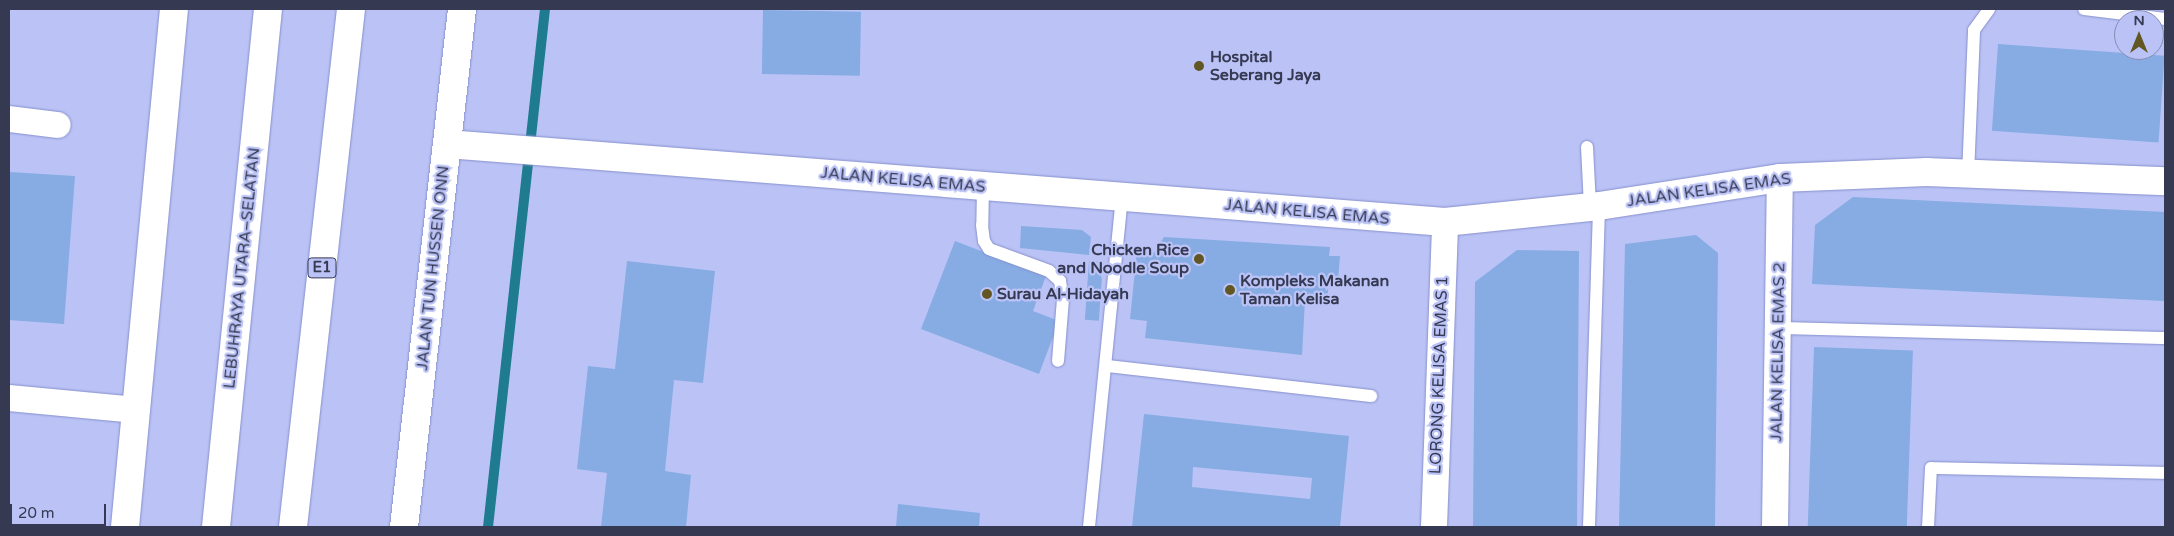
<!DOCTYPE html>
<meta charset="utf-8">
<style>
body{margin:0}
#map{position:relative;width:2174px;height:536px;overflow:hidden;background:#bbc3f6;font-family:"Varela Round",sans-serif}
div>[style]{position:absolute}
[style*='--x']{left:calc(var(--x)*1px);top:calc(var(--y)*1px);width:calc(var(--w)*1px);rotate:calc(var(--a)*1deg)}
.stream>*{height:10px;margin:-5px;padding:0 5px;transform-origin:5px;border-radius:5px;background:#1e7b90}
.building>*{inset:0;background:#86ace3;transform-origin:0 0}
.roads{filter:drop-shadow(0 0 1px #8790cd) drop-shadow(0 0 1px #8790cd)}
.service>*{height:12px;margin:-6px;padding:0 6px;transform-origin:6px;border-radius:6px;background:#fff}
.minor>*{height:26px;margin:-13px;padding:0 13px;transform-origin:13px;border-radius:13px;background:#fff}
.tertiary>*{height:28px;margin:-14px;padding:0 14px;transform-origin:14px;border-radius:14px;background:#fff}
.secondary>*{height:28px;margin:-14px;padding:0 14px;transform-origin:14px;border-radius:14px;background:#fff}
.motorway>*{height:28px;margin:-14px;padding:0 14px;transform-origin:14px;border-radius:14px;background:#fff}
.dots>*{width:14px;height:14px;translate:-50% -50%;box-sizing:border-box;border:2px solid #bbc3f6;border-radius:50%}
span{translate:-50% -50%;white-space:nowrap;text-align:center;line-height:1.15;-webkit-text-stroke:4.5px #bbc3f6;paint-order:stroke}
.shield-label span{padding:1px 4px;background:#bbc3f6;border:1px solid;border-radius:4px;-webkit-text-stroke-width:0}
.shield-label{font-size:15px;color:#353952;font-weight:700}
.poi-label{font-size:16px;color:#353952;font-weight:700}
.left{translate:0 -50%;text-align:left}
.right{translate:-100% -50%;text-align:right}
.street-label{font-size:16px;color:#353952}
.frame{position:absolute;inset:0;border:10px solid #353952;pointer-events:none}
.north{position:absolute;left:2114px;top:10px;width:50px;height:50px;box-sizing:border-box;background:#bbc3f6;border:1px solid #858cb4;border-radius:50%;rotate:0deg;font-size:14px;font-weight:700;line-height:20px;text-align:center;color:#353952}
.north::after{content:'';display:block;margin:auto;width:18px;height:22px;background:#625723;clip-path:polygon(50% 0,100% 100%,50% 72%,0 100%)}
.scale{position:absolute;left:10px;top:504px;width:96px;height:22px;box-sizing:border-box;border:2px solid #353952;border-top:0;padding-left:6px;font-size:15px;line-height:18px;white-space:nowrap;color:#353952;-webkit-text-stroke:4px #bbc3f6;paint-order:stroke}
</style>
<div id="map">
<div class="stream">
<i style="--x:488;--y:527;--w:521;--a:-83.72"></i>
</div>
<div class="building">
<i style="left:763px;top:10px;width:98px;height:64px;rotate:1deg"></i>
<i style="left:1998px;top:44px;width:167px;height:87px;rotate:4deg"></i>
<i style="clip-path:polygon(9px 172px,75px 176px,64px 324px,9px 320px)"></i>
<i style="clip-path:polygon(1853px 197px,2165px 212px,2164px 301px,1812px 284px,1815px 225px)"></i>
<i style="clip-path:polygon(1021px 226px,1082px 230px,1091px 237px,1089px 255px,1020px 248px)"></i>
<i style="clip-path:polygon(1696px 235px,1718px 253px,1715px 527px,1619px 527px,1625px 244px)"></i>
<i style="clip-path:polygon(1164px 237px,1330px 247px,1329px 256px,1340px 256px,1338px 280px,1329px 280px,1327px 302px,1305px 300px,1302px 355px,1145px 338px,1147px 321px,1130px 319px,1137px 251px,1154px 253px)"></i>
<i style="clip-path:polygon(955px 241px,1046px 276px,1033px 311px,1059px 321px,1039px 374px,921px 329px)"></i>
<i style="clip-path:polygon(1517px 250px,1579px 251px,1577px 527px,1473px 527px,1475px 282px)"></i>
<i style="clip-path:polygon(627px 261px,715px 271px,703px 383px,674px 380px,665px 471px,691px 475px,686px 527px,601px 527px,607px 473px,577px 469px,588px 366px,615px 369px)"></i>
<i style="left:1089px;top:261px;width:14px;height:59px;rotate:4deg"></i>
<i style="left:1814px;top:347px;width:99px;height:180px;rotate:2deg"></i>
<i style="clip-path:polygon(evenodd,1144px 414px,1349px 436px,1340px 527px,1132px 527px,1144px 414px,1193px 467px,1312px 478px,1310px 499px,1192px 487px,1193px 467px)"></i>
<i style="clip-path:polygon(898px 504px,980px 513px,979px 527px,896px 527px)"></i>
</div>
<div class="roads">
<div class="service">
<i style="--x:2084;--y:9;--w:82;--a:7"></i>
<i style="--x:1587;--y:147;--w:60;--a:87.1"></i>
<i style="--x:1968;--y:175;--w:145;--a:-87.6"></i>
<i style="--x:1974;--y:30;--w:26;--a:-54"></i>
<i style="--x:983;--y:186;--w:39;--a:91"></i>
<i style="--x:982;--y:225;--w:16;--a:83"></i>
<i style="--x:984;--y:241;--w:9;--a:58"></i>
<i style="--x:989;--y:249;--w:64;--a:20.1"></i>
<i style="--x:1049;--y:271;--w:15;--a:42"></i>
<i style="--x:1060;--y:281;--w:18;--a:81"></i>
<i style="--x:1063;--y:299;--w:62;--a:94.6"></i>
<i style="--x:1779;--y:328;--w:386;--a:1.5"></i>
<i style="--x:1107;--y:366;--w:266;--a:6.5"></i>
<i style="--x:1089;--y:527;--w:332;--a:-84.3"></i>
<i style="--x:1589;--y:527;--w:321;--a:-88.2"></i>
<i style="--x:1928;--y:527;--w:59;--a:-87.1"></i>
<i style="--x:1931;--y:468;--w:234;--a:1.2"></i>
</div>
<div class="minor">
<i style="--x:9;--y:119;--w:49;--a:7"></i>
<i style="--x:9;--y:398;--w:128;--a:5.4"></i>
<i style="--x:1434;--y:527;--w:305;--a:-87.9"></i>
<i style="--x:1775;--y:527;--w:349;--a:-89.2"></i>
</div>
<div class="tertiary">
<i style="--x:447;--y:144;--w:1001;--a:4.47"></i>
<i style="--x:1445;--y:222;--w:155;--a:-5.9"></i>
<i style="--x:1599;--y:206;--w:183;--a:-8.8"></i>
<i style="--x:1780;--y:178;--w:147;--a:-2.3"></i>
<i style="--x:1927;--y:172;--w:238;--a:2.2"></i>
</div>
<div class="secondary">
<i style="--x:125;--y:527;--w:520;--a:-84.6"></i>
<i style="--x:404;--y:527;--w:521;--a:-83.61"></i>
</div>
<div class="motorway">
<i style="--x:216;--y:527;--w:521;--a:-84.27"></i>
<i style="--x:293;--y:527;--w:521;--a:-83.61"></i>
</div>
</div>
<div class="dots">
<i style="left:1199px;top:66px;background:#625723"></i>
<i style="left:1199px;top:259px;background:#625723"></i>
<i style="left:1230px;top:290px;background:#625723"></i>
<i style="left:987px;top:294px;background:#625723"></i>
</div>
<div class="shield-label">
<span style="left:322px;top:268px">E1</span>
</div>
<div class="poi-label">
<span class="left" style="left:1210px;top:66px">Hospital<br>Seberang Jaya</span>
<span class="right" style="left:1189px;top:259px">Chicken Rice<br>and Noodle Soup</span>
<span class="left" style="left:1240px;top:290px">Kompleks Makanan<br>Taman Kelisa</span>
<span class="left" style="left:997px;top:294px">Surau Al-Hidayah</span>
</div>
<div class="street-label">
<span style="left:903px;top:180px;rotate:5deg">JALAN KELISA EMAS</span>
<span style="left:1709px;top:190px;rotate:-8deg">JALAN KELISA EMAS</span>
<span style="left:1307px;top:212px;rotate:5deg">JALAN KELISA EMAS</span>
<span style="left:242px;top:268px;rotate:-84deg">LEBUHRAYA UTARA–SELATAN</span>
<span style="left:433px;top:268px;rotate:-84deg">JALAN TUN HUSSEN ONN</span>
<span style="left:1778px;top:352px;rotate:-89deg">JALAN KELISA EMAS 2</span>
<span style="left:1439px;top:375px;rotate:-88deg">LORONG KELISA EMAS 1</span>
</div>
<div class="frame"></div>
<div class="north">N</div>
<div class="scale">20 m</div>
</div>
